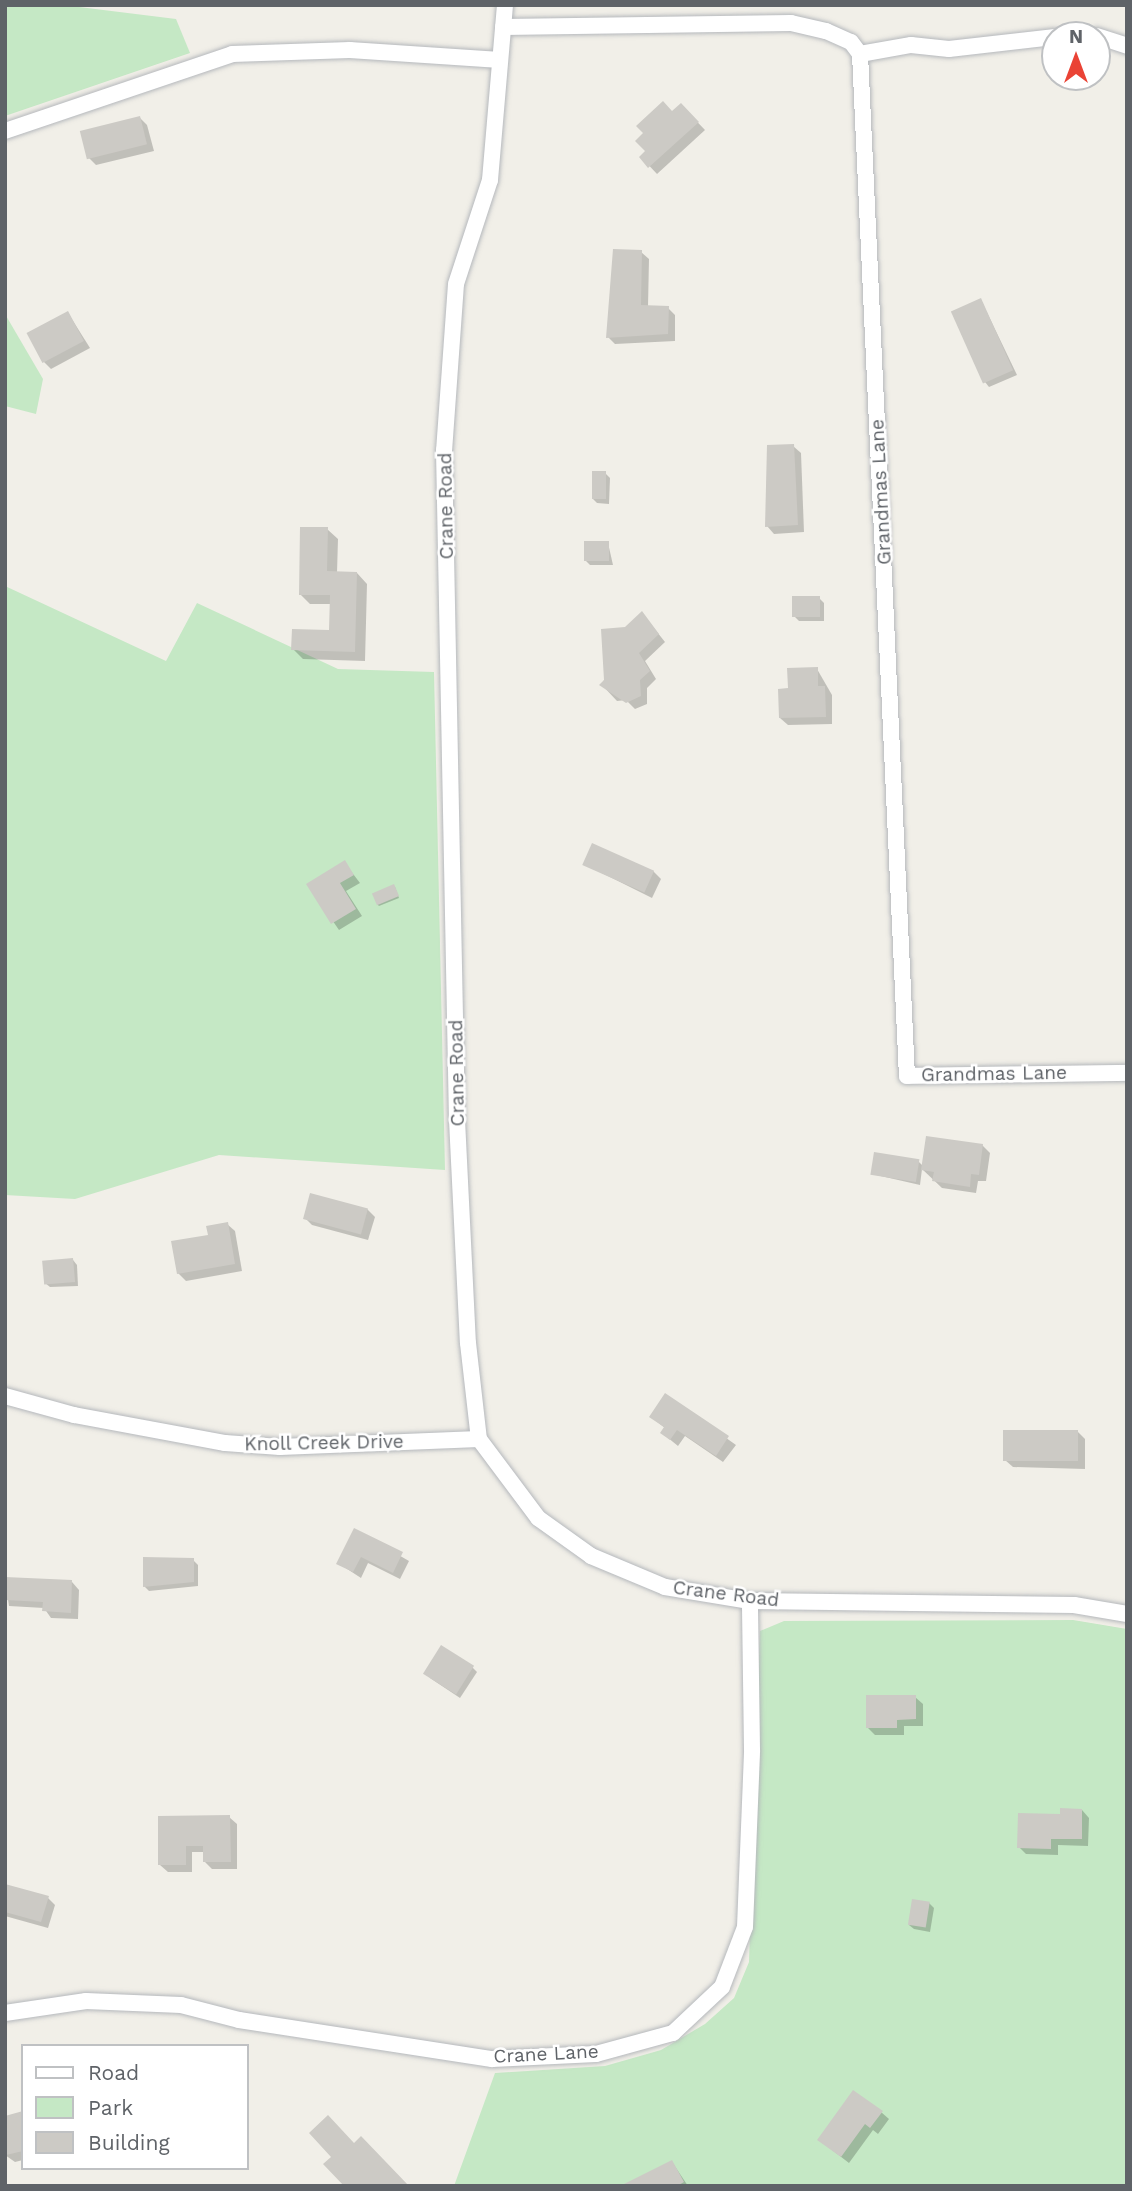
<!DOCTYPE html>
<style>
body{margin:0}
#map{position:relative;width:1132px;height:2191px;overflow:hidden;background:#f1efe8;font-family:"Work Sans",sans-serif}
div>[style]{position:absolute}
[style*='--x']{left:calc(var(--x)*1px);top:calc(var(--y)*1px);width:calc(var(--w)*1px);rotate:calc(var(--a)*1deg)}
.green>*{inset:0;background:#c5e8c5}
.shadow>*{inset:0;background:#0003}
.building>*{inset:0;background:#cccac5;transform-origin:0 0}
.roads{filter:drop-shadow(0 0 2px #b5b8bc) drop-shadow(0 0 2px #b5b8bc)}
.street>*{height:16px;margin:-8px;padding:0 8px;transform-origin:8px;border-radius:8px;background:#fff}
span{translate:-50% -50%;white-space:nowrap;text-align:center;line-height:1.15;-webkit-text-stroke:5px #fff;paint-order:stroke}
.street-label{font-size:19px;color:#5f6368}
.frame{position:absolute;inset:0;border:7px solid #5f6368;pointer-events:none}
.legend{position:absolute;left:21px;top:2044px;width:228px;height:126px;box-sizing:border-box;background:#fff;border:2px solid #bfc1c3;margin:0;padding:9px 12px;list-style:none;font-size:21px;color:#5f6368}
.legend li{display:flex;align-items:center;gap:14px;height:35px}
.legend b{width:35px;border:2px solid #bfc1c3}
.north{position:absolute;left:1041px;top:21px;width:70px;height:70px;box-sizing:border-box;background:#fff;border:2px solid #bfc1c3;border-radius:50%;rotate:0deg;font-size:19px;font-weight:700;line-height:28px;text-align:center;color:#5f6368}
.north::after{content:'';display:block;margin:auto;width:24px;height:32px;background:#ea4335;clip-path:polygon(50% 0,100% 100%,50% 72%,0 100%)}
</style>
<div id="map">
<div class="green">
<i style="clip-path:polygon(5px 5px,63px 5px,176px 19px,190px 53px,5px 116px)"></i>
<i style="clip-path:polygon(5px 314px,43px 379px,36px 414px,5px 406px)"></i>
<i style="clip-path:polygon(5px 586px,166px 661px,197px 603px,338px 669px,434px 672px,445px 1170px,219px 1155px,75px 1199px,5px 1195px)"></i>
<i style="clip-path:polygon(1073px 1620px,1127px 1629px,1127px 2186px,454px 2186px,495px 2073px,605px 2066px,661px 2050px,705px 2024px,734px 1998px,749px 1962px,760px 1631px,784px 1621px)"></i>
</div>
<div class="shadow">
<i style="clip-path:polygon(681px 105px,705px 130px,657px 174px,641px 157px,647px 151px,646px 133px)"></i>
<i style="clip-path:polygon(140px 118px,147px 125px,154px 151px,96px 165px,89px 158px)"></i>
<i style="clip-path:polygon(641px 252px,649px 259px,648px 307px,668px 308px,675px 315px,675px 341px,615px 344px,608px 337px)"></i>
<i style="clip-path:polygon(981px 300px,1017px 375px,989px 387px,985px 382px)"></i>
<i style="clip-path:polygon(68px 313px,90px 348px,51px 369px,43px 361px)"></i>
<i style="clip-path:polygon(793px 446px,801px 453px,804px 532px,774px 534px,767px 526px)"></i>
<i style="clip-path:polygon(605px 473px,610px 478px,609px 504px,597px 503px,592px 498px)"></i>
<i style="clip-path:polygon(327px 529px,338px 539px,337px 573px,357px 573px,367px 584px,365px 661px,303px 659px,293px 649px,331px 632px,332px 604px,310px 604px,300px 594px)"></i>
<i style="clip-path:polygon(608px 543px,613px 565px,590px 565px,586px 561px)"></i>
<i style="clip-path:polygon(819px 598px,824px 603px,824px 621px,799px 621px,794px 616px)"></i>
<i style="clip-path:polygon(642px 613px,665px 642px,645px 661px,656px 679px,647px 688px,647px 704px,635px 709px,626px 700px,617px 701px,602px 685px,625px 629px)"></i>
<i style="clip-path:polygon(817px 669px,832px 695px,832px 724px,788px 725px,780px 718px,790px 690px)"></i>
<i style="clip-path:polygon(344px 862px,360px 883px,346px 891px,362px 916px,339px 930px,308px 885px)"></i>
<i style="clip-path:polygon(584px 864px,653px 871px,661px 879px,652px 898px)"></i>
<i style="clip-path:polygon(395px 887px,399px 898px,379px 906px,377px 904px)"></i>
<i style="clip-path:polygon(982px 1145px,990px 1153px,986px 1181px,978px 1181px,976px 1193px,942px 1188px,922px 1169px,920px 1185px,872px 1174px,918px 1161px,923px 1166px)"></i>
<i style="clip-path:polygon(367px 1209px,375px 1217px,368px 1240px,312px 1225px,305px 1218px)"></i>
<i style="clip-path:polygon(227px 1224px,235px 1231px,242px 1271px,186px 1281px,178px 1273px,210px 1236px)"></i>
<i style="clip-path:polygon(73px 1260px,77px 1265px,78px 1286px,50px 1287px,45px 1283px)"></i>
<i style="clip-path:polygon(666px 1395px,736px 1445px,723px 1462px,685px 1436px,678px 1446px,662px 1433px,665px 1428px,651px 1417px)"></i>
<i style="clip-path:polygon(1078px 1432px,1085px 1439px,1085px 1469px,1013px 1467px,1005px 1460px)"></i>
<i style="clip-path:polygon(355px 1530px,409px 1561px,400px 1579px,368px 1563px,361px 1578px,338px 1563px)"></i>
<i style="clip-path:polygon(193px 1560px,198px 1565px,198px 1586px,149px 1591px,144px 1586px)"></i>
<i style="clip-path:polygon(5px 1579px,72px 1582px,79px 1590px,78px 1619px,51px 1618px,44px 1608px,9px 1606px)"></i>
<i style="clip-path:polygon(472px 1667px,477px 1672px,460px 1698px,430px 1678px)"></i>
<i style="clip-path:polygon(915px 1697px,923px 1704px,923px 1726px,904px 1726px,904px 1735px,875px 1735px,868px 1728px)"></i>
<i style="clip-path:polygon(1082px 1810px,1089px 1818px,1088px 1846px,1058px 1845px,1058px 1855px,1026px 1854px,1019px 1847px,1062px 1816px)"></i>
<i style="clip-path:polygon(229px 1817px,237px 1824px,237px 1869px,212px 1869px,205px 1862px,205px 1852px,192px 1852px,192px 1872px,168px 1872px,160px 1865px,160px 1818px)"></i>
<i style="clip-path:polygon(5px 1885px,48px 1898px,55px 1905px,48px 1928px,5px 1916px)"></i>
<i style="clip-path:polygon(929px 1903px,934px 1908px,930px 1932px,914px 1929px,909px 1925px)"></i>
<i style="clip-path:polygon(881px 2112px,889px 2119px,878px 2134px,873px 2130px,849px 2163px,819px 2140px)"></i>
<i style="clip-path:polygon(23px 2113px,23px 2160px,15px 2162px,5px 2155px,5px 2117px)"></i>
<i style="clip-path:polygon(672px 2162px,688px 2186px,624px 2186px)"></i>
</div>
<div class="building">
<i style="clip-path:polygon(663px 101px,672px 111px,681px 103px,699px 122px,648px 168px,639px 157px,645px 151px,635px 141px,643px 133px,636px 126px)"></i>
<i style="left:140px;top:116px;width:29px;height:62px;rotate:76deg"></i>
<i style="clip-path:polygon(613px 249px,642px 250px,641px 305px,669px 306px,668px 334px,606px 338px)"></i>
<i style="left:981px;top:298px;width:79px;height:33px;rotate:66deg"></i>
<i style="left:68px;top:311px;width:34px;height:47px;rotate:62deg"></i>
<i style="clip-path:polygon(794px 444px,798px 525px,765px 527px,767px 445px)"></i>
<i style="left:592px;top:471px;width:14px;height:28px"></i>
<i style="clip-path:polygon(300px 527px,328px 527px,327px 571px,357px 572px,355px 652px,291px 650px,292px 629px,329px 630px,330px 595px,299px 595px)"></i>
<i style="left:609px;top:541px;width:20px;height:25px;rotate:90deg"></i>
<i style="left:792px;top:596px;width:28px;height:21px"></i>
<i style="clip-path:polygon(642px 611px,659px 634px,639px 653px,650px 671px,640px 680px,641px 696px,626px 703px,599px 685px,604px 680px,601px 629px,625px 627px)"></i>
<i style="clip-path:polygon(818px 667px,818px 686px,825px 686px,826px 717px,779px 718px,778px 689px,788px 688px,787px 668px)"></i>
<i style="left:592px;top:843px;width:68px;height:24px;rotate:24deg"></i>
<i style="clip-path:polygon(345px 860px,354px 875px,340px 883px,356px 909px,331px 924px,306px 884px)"></i>
<i style="left:394px;top:884px;width:13px;height:24px;rotate:67deg"></i>
<i style="clip-path:polygon(926px 1136px,983px 1144px,979px 1175px,971px 1174px,970px 1187px,932px 1181px,934px 1172px,921px 1170px)"></i>
<i style="left:874px;top:1152px;width:46px;height:23px;rotate:9deg"></i>
<i style="left:310px;top:1193px;width:60px;height:27px;rotate:15deg"></i>
<i style="clip-path:polygon(228px 1222px,235px 1264px,177px 1274px,171px 1241px,208px 1235px,206px 1226px)"></i>
<i style="left:73px;top:1258px;width:24px;height:31px;rotate:85deg"></i>
<i style="clip-path:polygon(665px 1393px,729px 1436px,716px 1456px,677px 1430px,670px 1440px,660px 1433px,664px 1427px,649px 1417px)"></i>
<i style="left:1003px;top:1430px;width:75px;height:31px"></i>
<i style="clip-path:polygon(354px 1528px,403px 1552px,393px 1573px,361px 1557px,353px 1572px,336px 1564px)"></i>
<i style="clip-path:polygon(143px 1557px,194px 1558px,194px 1582px,143px 1587px)"></i>
<i style="clip-path:polygon(5px 1577px,72px 1580px,71px 1613px,42px 1611px,43px 1602px,5px 1600px)"></i>
<i style="left:441px;top:1645px;width:39px;height:34px;rotate:32deg"></i>
<i style="clip-path:polygon(866px 1695px,916px 1695px,916px 1719px,897px 1720px,897px 1728px,866px 1728px)"></i>
<i style="clip-path:polygon(1060px 1808px,1082px 1809px,1082px 1839px,1051px 1839px,1051px 1849px,1017px 1848px,1018px 1813px,1060px 1814px)"></i>
<i style="clip-path:polygon(230px 1815px,231px 1862px,203px 1862px,203px 1846px,186px 1846px,186px 1865px,158px 1865px,158px 1816px)"></i>
<i style="clip-path:polygon(5px 1884px,49px 1896px,41px 1922px,5px 1912px)"></i>
<i style="left:912px;top:1899px;width:18px;height:26px;rotate:9deg"></i>
<i style="clip-path:polygon(853px 2090px,883px 2111px,870px 2128px,865px 2124px,841px 2157px,817px 2140px)"></i>
<i style="clip-path:polygon(23px 2111px,23px 2151px,6px 2155px,5px 2116px)"></i>
<i style="clip-path:polygon(328px 2115px,354px 2143px,361px 2136px,409px 2186px,344px 2186px,323px 2164px,331px 2157px,309px 2133px)"></i>
<i style="clip-path:polygon(672px 2160px,684px 2182px,677px 2186px,620px 2186px)"></i>
</div>
<div class="roads">
<div class="street">
<i style="--x:505;--y:5;--w:176;--a:94.9"></i>
<i style="--x:490;--y:180;--w:109;--a:108.1"></i>
<i style="--x:456;--y:284;--w:166;--a:94.1"></i>
<i style="--x:444;--y:450;--w:670;--a:88.89"></i>
<i style="--x:457;--y:1120;--w:223;--a:87.2"></i>
<i style="--x:468;--y:1343;--w:97;--a:83.5"></i>
<i style="--x:479;--y:1439;--w:99;--a:53.2"></i>
<i style="--x:538;--y:1518;--w:65;--a:35.6"></i>
<i style="--x:591;--y:1556;--w:80;--a:22.7"></i>
<i style="--x:665;--y:1587;--w:86;--a:9.4"></i>
<i style="--x:750;--y:1601;--w:324;--a:0.7"></i>
<i style="--x:1074;--y:1605;--w:54;--a:9.6"></i>
<i style="--x:503;--y:27;--w:288;--a:-0.8"></i>
<i style="--x:791;--y:23;--w:36;--a:13"></i>
<i style="--x:826;--y:31;--w:27;--a:24"></i>
<i style="--x:851;--y:42;--w:15;--a:53"></i>
<i style="--x:860;--y:54;--w:1023;--a:87.37"></i>
<i style="--x:907;--y:1076;--w:220;--a:-0.8"></i>
<i style="--x:1097;--y:36;--w:32;--a:18"></i>
<i style="--x:860;--y:54;--w:52;--a:-10"></i>
<i style="--x:911;--y:45;--w:38;--a:6"></i>
<i style="--x:949;--y:49;--w:107;--a:-6.5"></i>
<i style="--x:5;--y:131;--w:240;--a:-18.7"></i>
<i style="--x:232;--y:54;--w:118;--a:-1.9"></i>
<i style="--x:350;--y:50;--w:150;--a:3.8"></i>
<i style="--x:5;--y:1396;--w:72;--a:15.4"></i>
<i style="--x:74;--y:1415;--w:154;--a:10.5"></i>
<i style="--x:225;--y:1443;--w:55;--a:4.2"></i>
<i style="--x:280;--y:1447;--w:199;--a:-2.3"></i>
<i style="--x:5;--y:2013;--w:82;--a:-8.4"></i>
<i style="--x:86;--y:2001;--w:95;--a:2.4"></i>
<i style="--x:181;--y:2005;--w:60;--a:14.5"></i>
<i style="--x:239;--y:2020;--w:256;--a:8.8"></i>
<i style="--x:492;--y:2059;--w:104;--a:-2.8"></i>
<i style="--x:596;--y:2054;--w:80;--a:-15.3"></i>
<i style="--x:673;--y:2033;--w:67;--a:-43.2"></i>
<i style="--x:722;--y:1987;--w:64;--a:-69"></i>
<i style="--x:745;--y:1927;--w:177;--a:-87.7"></i>
<i style="--x:752;--y:1750;--w:149;--a:-90.8"></i>
</div>
</div>
<div class="street-label">
<span style="left:881px;top:492px;rotate:-93deg">Grandmas Lane</span>
<span style="left:446px;top:506px;rotate:-91deg">Crane Road</span>
<span style="left:457px;top:1073px;rotate:-91deg">Crane Road</span>
<span style="left:994px;top:1074px;rotate:-1deg">Grandmas Lane</span>
<span style="left:324px;top:1443px;rotate:-1deg">Knoll Creek Drive</span>
<span style="left:726px;top:1594px;rotate:7deg">Crane Road</span>
<span style="left:546px;top:2054px;rotate:-3deg">Crane Lane</span>
</div>
<div class="frame"></div>
<ul class="legend">
<li><b style="height:9px;background:#fff"></b>Road</li>
<li><b style="height:19px;background:#c5e8c5"></b>Park</li>
<li><b style="height:19px;background:#cccac5"></b>Building</li>
</ul>
<div class="north">N</div>
</div>
